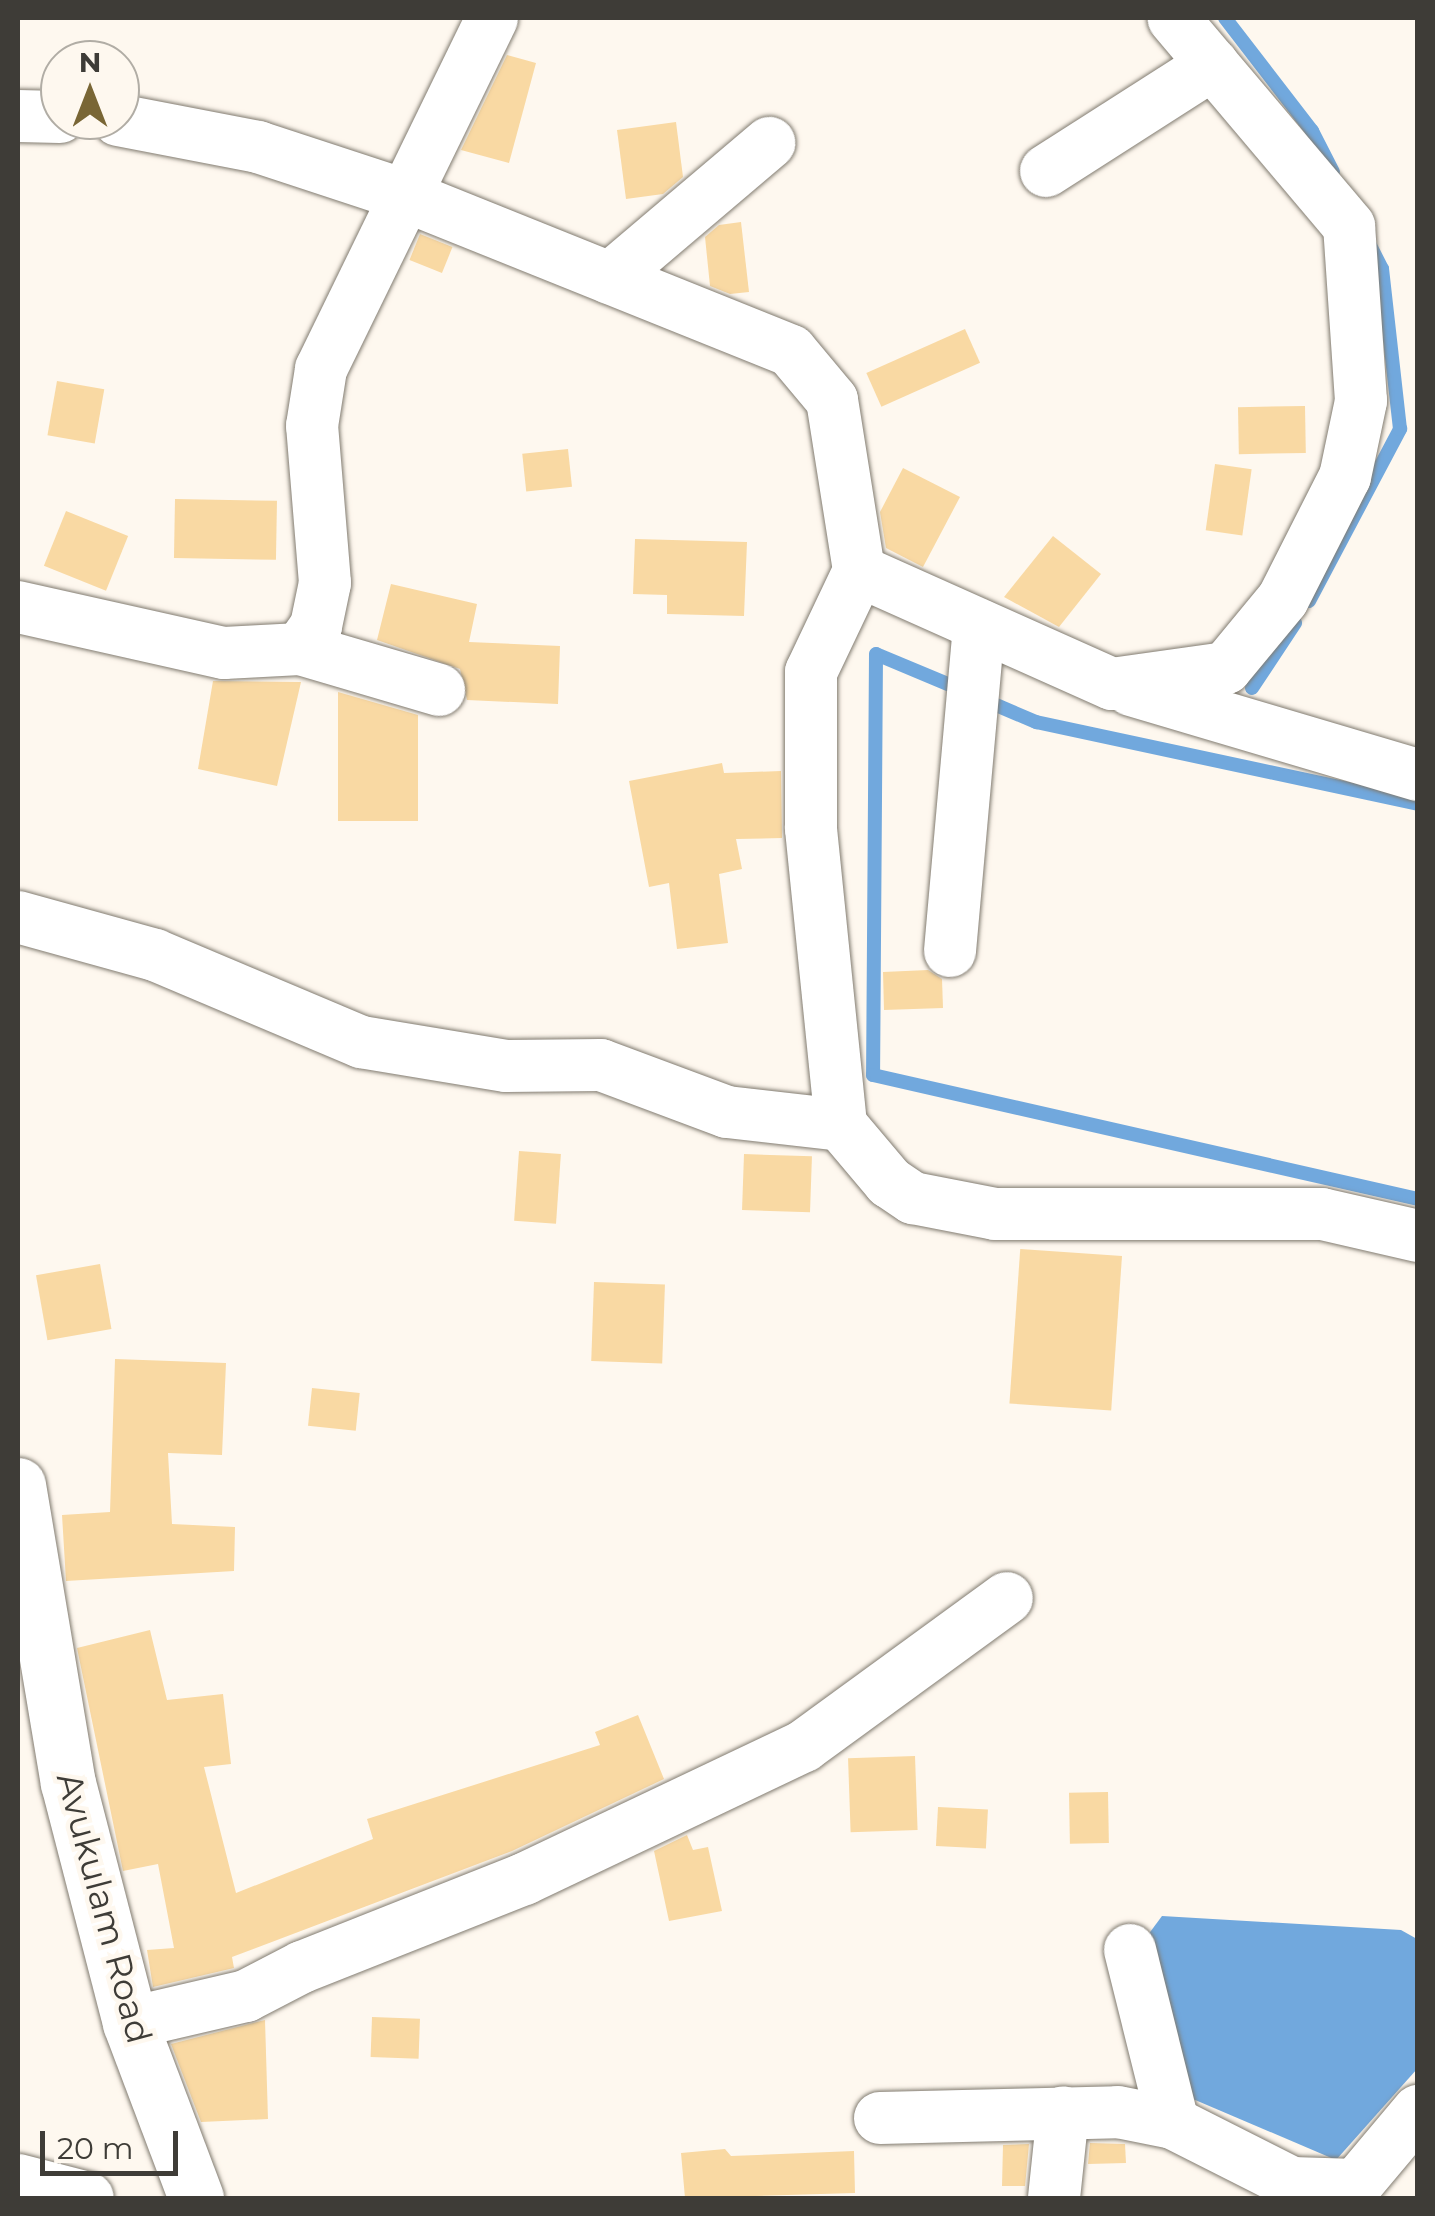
<!DOCTYPE html>
<style>
body{margin:0}
#map{position:relative;width:1435px;height:2216px;overflow:hidden;background:#fef8ef;font-family:Montserrat,sans-serif}
div>[style]{position:absolute}
[style*='--x']{left:calc(var(--x)*1px);top:calc(var(--y)*1px);width:calc(var(--w)*1px);rotate:calc(var(--a)*1deg)}
.water>*{inset:0;background:#71a8dd}
.stream>*{height:14px;margin:-7px;padding:0 7px;transform-origin:7px;border-radius:7px;background:#71a8dd}
.building>*{inset:0;background:#f9d9a3;transform-origin:0 0}
.roads{filter:drop-shadow(0 0 2px #817b70) drop-shadow(0 0 2px #817b70)}
.minor>*{height:52px;margin:-26px;padding:0 26px;transform-origin:26px;border-radius:26px;background:#fff}
.major>*{height:55px;margin:-27.5px;padding:0 27.5px;transform-origin:27.5px;border-radius:27.5px;background:#fff}
span{translate:-50% -50%;white-space:nowrap;text-align:center;line-height:1.15;-webkit-text-stroke:9px #fef8ef;paint-order:stroke}
.street-label{font-size:35px;color:#3e3c37}
.frame{position:absolute;inset:0;border:20px solid #3e3c37;pointer-events:none}
.north{position:absolute;left:40px;top:40px;width:100px;height:100px;box-sizing:border-box;background:#fef8ef;border:2px solid #b1ada5;border-radius:50%;rotate:0deg;font-size:28px;font-weight:700;line-height:40px;text-align:center;color:#3e3c37}
.north::after{content:'';display:block;margin:auto;width:35px;height:45px;background:#796635;clip-path:polygon(50% 0,100% 100%,50% 72%,0 100%)}
.scale{position:absolute;left:40px;top:2131px;width:138px;height:45px;box-sizing:border-box;border:5px solid #3e3c37;border-top:0;padding-left:12px;font-size:30px;line-height:35px;white-space:nowrap;color:#3e3c37;-webkit-text-stroke:8px #fef8ef;paint-order:stroke}
</style>
<div id="map">
<div class="water">
<i style="clip-path:polygon(1162px 1916px,1401px 1930px,1417px 1939px,1417px 2069px,1336px 2160px,1153px 2082px,1142px 1943px)"></i>
</div>
<div class="stream">
<i style="--x:1225;--y:18;--w:143;--a:52.4"></i>
<i style="--x:1312;--y:131;--w:46;--a:62.9"></i>
<i style="--x:1309;--y:601;--w:195;--a:-62.1"></i>
<i style="--x:1400;--y:429;--w:161;--a:-96.4"></i>
<i style="--x:1382;--y:269;--w:27;--a:-117"></i>
<i style="--x:1252;--y:688;--w:78;--a:-56.5"></i>
<i style="--x:962;--y:690;--w:93;--a:-157.3"></i>
<i style="--x:876;--y:654;--w:421;--a:90.4"></i>
<i style="--x:873;--y:1075;--w:559;--a:12.82"></i>
<i style="--x:982;--y:699;--w:59;--a:23.1"></i>
<i style="--x:1036;--y:722;--w:391;--a:12.1"></i>
</div>
<div class="building">
<i style="clip-path:polygon(507px 55px,536px 63px,509px 163px,461px 150px)"></i>
<i style="clip-path:polygon(676px 122px,683px 177px,663px 194px,626px 199px,617px 130px)"></i>
<i style="clip-path:polygon(741px 222px,749px 292px,730px 294px,710px 286px,705px 237px,719px 225px)"></i>
<i style="left:420px;top:234px;width:35px;height:28px;rotate:22deg"></i>
<i style="left:965px;top:329px;width:37px;height:108px;rotate:66deg"></i>
<i style="left:57px;top:381px;width:48px;height:55px;rotate:10deg"></i>
<i style="left:1305px;top:406px;width:47px;height:67px;rotate:89deg"></i>
<i style="left:568px;top:449px;width:38px;height:46px;rotate:84deg"></i>
<i style="left:1215px;top:464px;width:37px;height:67px;rotate:8deg"></i>
<i style="clip-path:polygon(903px 468px,960px 497px,923px 567px,886px 548px,880px 512px)"></i>
<i style="left:175px;top:499px;width:102px;height:59px;rotate:1deg"></i>
<i style="left:66px;top:511px;width:67px;height:59px;rotate:22deg"></i>
<i style="clip-path:polygon(1053px 536px,1101px 574px,1059px 627px,1004px 597px)"></i>
<i style="clip-path:polygon(635px 539px,747px 542px,744px 616px,667px 614px,667px 595px,633px 594px)"></i>
<i style="clip-path:polygon(391px 584px,477px 604px,469px 642px,560px 646px,558px 704px,467px 700px,460px 669px,377px 640px)"></i>
<i style="clip-path:polygon(213px 681px,301px 682px,277px 786px,198px 769px)"></i>
<i style="clip-path:polygon(338px 692px,418px 715px,418px 821px,338px 821px)"></i>
<i style="clip-path:polygon(722px 763px,724px 773px,781px 771px,782px 838px,736px 839px,742px 869px,719px 874px,728px 943px,677px 949px,669px 883px,649px 887px,629px 781px)"></i>
<i style="clip-path:polygon(928px 970px,942px 979px,943px 1008px,884px 1010px,883px 972px)"></i>
<i style="left:519px;top:1151px;width:42px;height:70px;rotate:4deg"></i>
<i style="left:744px;top:1154px;width:68px;height:56px;rotate:2deg"></i>
<i style="left:1122px;top:1256px;width:155px;height:102px;rotate:94deg"></i>
<i style="left:100px;top:1264px;width:66px;height:65px;rotate:80deg"></i>
<i style="left:594px;top:1282px;width:71px;height:79px;rotate:2deg"></i>
<i style="clip-path:polygon(115px 1359px,226px 1363px,222px 1455px,168px 1453px,172px 1524px,235px 1527px,234px 1571px,66px 1581px,62px 1515px,110px 1512px)"></i>
<i style="left:312px;top:1388px;width:48px;height:38px;rotate:6deg"></i>
<i style="clip-path:polygon(150px 1630px,167px 1700px,223px 1694px,231px 1764px,204px 1767px,236px 1893px,373px 1839px,367px 1819px,600px 1745px,595px 1732px,638px 1715px,664px 1779px,512px 1851px,232px 1957px,234px 1968px,153px 1987px,147px 1950px,174px 1948px,158px 1864px,123px 1871px,77px 1648px)"></i>
<i style="left:915px;top:1756px;width:74px;height:67px;rotate:88deg"></i>
<i style="left:1108px;top:1792px;width:51px;height:39px;rotate:89deg"></i>
<i style="left:938px;top:1807px;width:50px;height:39px;rotate:3deg"></i>
<i style="clip-path:polygon(687px 1835px,693px 1850px,708px 1847px,722px 1911px,669px 1921px,654px 1851px)"></i>
<i style="left:372px;top:2017px;width:48px;height:40px;rotate:2deg"></i>
<i style="clip-path:polygon(265px 2020px,268px 2119px,201px 2122px,171px 2044px)"></i>
<i style="clip-path:polygon(1090px 2143px,1125px 2144px,1126px 2163px,1088px 2164px)"></i>
<i style="clip-path:polygon(1029px 2144px,1025px 2186px,1002px 2186px,1003px 2145px)"></i>
<i style="clip-path:polygon(725px 2149px,731px 2156px,854px 2151px,855px 2193px,685px 2198px,681px 2153px)"></i>
</div>
<div class="roads">
<div class="minor">
<i style="--x:18;--y:116;--w:42;--a:1.4"></i>
<i style="--x:118;--y:120;--w:143;--a:10.9"></i>
<i style="--x:258;--y:147;--w:151;--a:18.2"></i>
<i style="--x:401;--y:194;--w:420;--a:21.9"></i>
<i style="--x:791;--y:351;--w:64;--a:50.1"></i>
<i style="--x:832;--y:400;--w:173;--a:81"></i>
<i style="--x:859;--y:571;--w:112;--a:115.4"></i>
<i style="--x:811;--y:672;--w:157;--a:90"></i>
<i style="--x:811;--y:829;--w:298;--a:84.2"></i>
<i style="--x:841;--y:1125;--w:75;--a:49.9"></i>
<i style="--x:889;--y:1182;--w:29;--a:34"></i>
<i style="--x:913;--y:1198;--w:84;--a:11"></i>
<i style="--x:995;--y:1214;--w:327;--a:0"></i>
<i style="--x:1322;--y:1214;--w:98;--a:12.9"></i>
<i style="--x:1046;--y:171;--w:198;--a:-32.6"></i>
<i style="--x:610;--y:278;--w:209;--a:-40.3"></i>
<i style="--x:859;--y:571;--w:277;--a:24.1"></i>
<i style="--x:1112;--y:684;--w:115;--a:-8"></i>
<i style="--x:1226;--y:668;--w:89;--a:-50.4"></i>
<i style="--x:1283;--y:599;--w:137;--a:-63.1"></i>
<i style="--x:1345;--y:477;--w:78;--a:-78.1"></i>
<i style="--x:1361;--y:401;--w:175;--a:-93.9"></i>
<i style="--x:1349;--y:226;--w:272;--a:-130.2"></i>
<i style="--x:18;--y:607;--w:211;--a:12.6"></i>
<i style="--x:224;--y:653;--w:76;--a:-3"></i>
<i style="--x:300;--y:649;--w:28;--a:-55"></i>
<i style="--x:316;--y:626;--w:44;--a:-78.2"></i>
<i style="--x:325;--y:583;--w:158;--a:-94.7"></i>
<i style="--x:312;--y:426;--w:58;--a:-81"></i>
<i style="--x:321;--y:369;--w:390;--a:-64"></i>
<i style="--x:300;--y:649;--w:145;--a:16.4"></i>
<i style="--x:1131;--y:690;--w:299;--a:16.5"></i>
<i style="--x:18;--y:917;--w:142;--a:15.5"></i>
<i style="--x:155;--y:955;--w:224;--a:22.9"></i>
<i style="--x:361;--y:1042;--w:147;--a:9.4"></i>
<i style="--x:506;--y:1066;--w:95;--a:-0.6"></i>
<i style="--x:601;--y:1065;--w:134;--a:20.5"></i>
<i style="--x:727;--y:1112;--w:115;--a:6.5"></i>
<i style="--x:950;--y:951;--w:327;--a:-84.9"></i>
<i style="--x:1130;--y:1950;--w:178;--a:76"></i>
<i style="--x:130;--y:2023;--w:119;--a:-13.1"></i>
<i style="--x:246;--y:1996;--w:63;--a:-27.4"></i>
<i style="--x:302;--y:1967;--w:239;--a:-21.6"></i>
<i style="--x:524;--y:1879;--w:310;--a:-25.4"></i>
<i style="--x:804;--y:1746;--w:251;--a:-36.1"></i>
<i style="--x:880;--y:2118;--w:238;--a:-1.4"></i>
<i style="--x:1118;--y:2112;--w:56;--a:11.3"></i>
<i style="--x:1173;--y:2123;--w:133;--a:26.8"></i>
<i style="--x:1292;--y:2183;--w:64;--a:1.8"></i>
<i style="--x:1356;--y:2185;--w:97;--a:-50"></i>
<i style="--x:18;--y:2180;--w:72;--a:14.4"></i>
<i style="--x:1054;--y:2198;--w:86;--a:-84"></i>
</div>
<div class="major">
<i style="--x:18;--y:1485;--w:302;--a:80.5"></i>
<i style="--x:68;--y:1783;--w:248;--a:75.5"></i>
<i style="--x:130;--y:2023;--w:187;--a:69.3"></i>
</div>
</div>
<div class="street-label">
<span style="left:104px;top:1908px;rotate:75deg">Avukulam Road</span>
</div>
<div class="frame"></div>
<div class="north">N</div>
<div class="scale">20 m</div>
</div>
